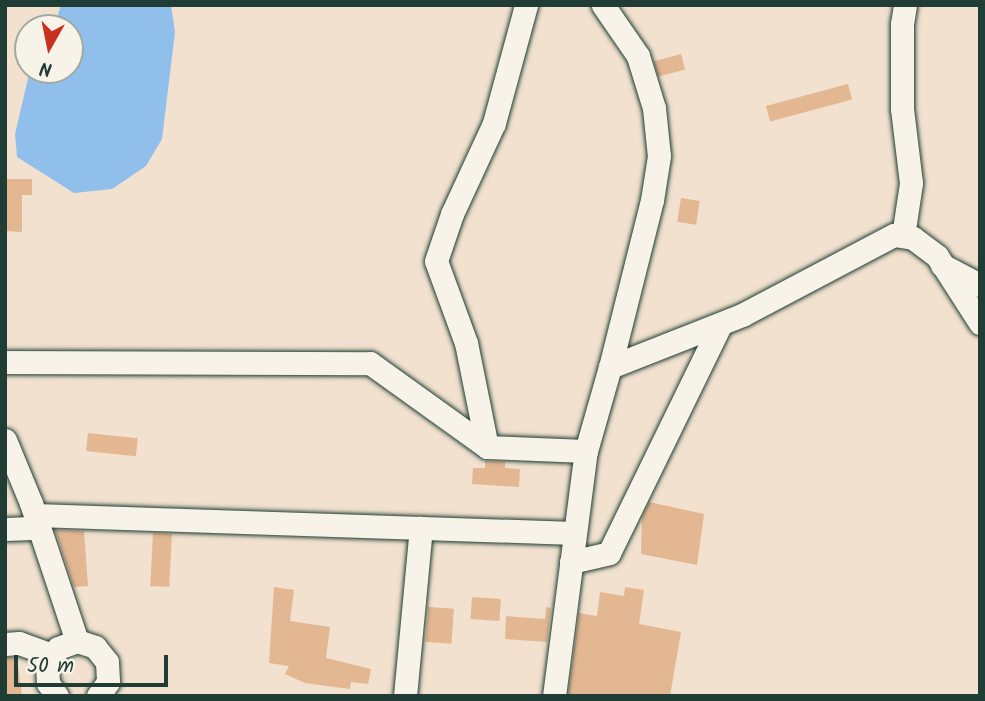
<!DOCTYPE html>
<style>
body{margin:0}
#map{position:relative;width:985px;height:701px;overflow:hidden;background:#f1e1ce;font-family:Kalam,sans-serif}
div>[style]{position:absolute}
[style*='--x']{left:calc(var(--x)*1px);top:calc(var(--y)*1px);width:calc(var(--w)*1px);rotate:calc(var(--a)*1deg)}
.water>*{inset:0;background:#91bfeb}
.building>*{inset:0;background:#e2b792;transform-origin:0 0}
.roads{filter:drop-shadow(0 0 2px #1f3d34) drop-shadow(0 0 2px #1f3d34)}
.street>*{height:23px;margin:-11.5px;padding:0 11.5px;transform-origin:11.5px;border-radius:11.5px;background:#f7f3e8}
span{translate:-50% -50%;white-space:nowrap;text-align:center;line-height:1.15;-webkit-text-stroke:5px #f7f3e8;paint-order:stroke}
.frame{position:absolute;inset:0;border:7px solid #1f3d34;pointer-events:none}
.north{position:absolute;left:14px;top:14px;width:70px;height:70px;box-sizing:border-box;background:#f7f3e8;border:2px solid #a1aaa0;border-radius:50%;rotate:189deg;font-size:19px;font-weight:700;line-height:28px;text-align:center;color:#1f3d34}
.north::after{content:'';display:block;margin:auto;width:24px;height:32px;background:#c8321e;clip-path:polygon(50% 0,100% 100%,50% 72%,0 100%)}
.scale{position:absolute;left:14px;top:655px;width:154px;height:32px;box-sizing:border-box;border:4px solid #1f3d34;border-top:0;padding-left:9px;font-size:21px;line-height:24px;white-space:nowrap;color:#1f3d34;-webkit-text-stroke:5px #f7f3e8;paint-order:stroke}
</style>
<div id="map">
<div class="water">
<i style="clip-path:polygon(61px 5px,171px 5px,175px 32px,162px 139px,146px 166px,112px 189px,74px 193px,17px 157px,15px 134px,30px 70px,70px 70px,70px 28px,60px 28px,58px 14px)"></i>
</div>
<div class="building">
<i style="left:681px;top:54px;width:16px;height:28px;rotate:75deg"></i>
<i style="left:848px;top:84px;width:16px;height:85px;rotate:75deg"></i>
<i style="clip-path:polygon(5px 179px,32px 179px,32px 195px,22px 195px,22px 232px,5px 231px)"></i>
<i style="left:681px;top:198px;width:19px;height:24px;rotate:9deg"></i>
<i style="left:88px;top:433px;width:50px;height:18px;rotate:6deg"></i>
<i style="clip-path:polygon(485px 461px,505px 462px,505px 468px,520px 469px,519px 487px,472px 484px,473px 468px,485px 468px)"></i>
<i style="clip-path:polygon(649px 502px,704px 514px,697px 565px,641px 554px,642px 517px)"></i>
<i style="clip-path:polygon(55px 530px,84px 531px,88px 586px,74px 587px)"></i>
<i style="left:153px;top:533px;width:19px;height:53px;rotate:3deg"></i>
<i style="clip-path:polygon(274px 587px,294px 590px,290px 621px,330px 627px,326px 658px,371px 669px,368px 684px,351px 682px,350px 689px,305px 683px,285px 674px,289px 666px,269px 663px)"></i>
<i style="clip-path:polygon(625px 587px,644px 590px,639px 624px,681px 632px,670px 696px,568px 696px,579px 613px,597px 616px,600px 592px,624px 596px)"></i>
<i style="left:472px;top:597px;width:29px;height:22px;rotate:4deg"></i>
<i style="left:428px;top:607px;width:26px;height:35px;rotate:4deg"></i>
<i style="clip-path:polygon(546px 607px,551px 608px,547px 642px,505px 639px,506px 616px,545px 619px)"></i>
<i style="clip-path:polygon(17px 657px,22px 696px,5px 696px,5px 658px)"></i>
</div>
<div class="roads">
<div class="street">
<i style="--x:603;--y:5;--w:62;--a:55.5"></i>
<i style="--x:638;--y:56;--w:54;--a:72.9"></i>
<i style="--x:654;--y:108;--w:48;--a:84.1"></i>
<i style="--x:659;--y:156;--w:45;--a:99"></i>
<i style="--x:652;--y:200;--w:172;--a:104.1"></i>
<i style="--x:903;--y:236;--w:54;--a:-81.4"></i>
<i style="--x:911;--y:183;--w:75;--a:-96.9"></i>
<i style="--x:902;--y:109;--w:85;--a:-90"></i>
<i style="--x:902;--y:24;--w:19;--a:-81"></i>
<i style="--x:942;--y:265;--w:43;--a:27.8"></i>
<i style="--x:5;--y:362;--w:365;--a:0.2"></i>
<i style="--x:370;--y:363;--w:144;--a:35.7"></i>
<i style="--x:487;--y:447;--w:99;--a:2.3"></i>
<i style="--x:5;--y:440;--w:68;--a:67.6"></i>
<i style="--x:31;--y:503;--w:145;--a:71.6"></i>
<i style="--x:487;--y:447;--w:106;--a:-101.4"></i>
<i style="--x:466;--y:343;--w:87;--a:-110.1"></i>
<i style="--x:436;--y:261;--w:50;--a:-71.2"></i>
<i style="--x:452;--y:214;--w:100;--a:-65.2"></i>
<i style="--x:494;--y:123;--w:122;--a:-74.8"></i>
<i style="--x:35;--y:515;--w:540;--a:1.91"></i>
<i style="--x:5;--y:529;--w:34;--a:-2"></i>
<i style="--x:571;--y:562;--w:39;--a:-13"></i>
<i style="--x:609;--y:553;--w:254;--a:-64"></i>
<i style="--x:5;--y:644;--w:14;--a:-4"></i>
<i style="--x:19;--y:643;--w:35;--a:20"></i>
<i style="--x:57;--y:696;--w:16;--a:-125"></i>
<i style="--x:48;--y:683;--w:19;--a:-93"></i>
<i style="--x:47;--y:664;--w:19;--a:-55"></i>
<i style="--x:58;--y:648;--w:20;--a:-20"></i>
<i style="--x:77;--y:641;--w:19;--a:18"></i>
<i style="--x:95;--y:647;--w:19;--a:51"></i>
<i style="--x:107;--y:662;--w:20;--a:87"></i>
<i style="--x:108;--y:682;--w:17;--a:126"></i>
<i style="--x:405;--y:696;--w:169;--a:-84.6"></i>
<i style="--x:554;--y:696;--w:247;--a:-82.6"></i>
<i style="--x:586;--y:451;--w:87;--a:-74.1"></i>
<i style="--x:610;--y:367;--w:142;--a:-21.5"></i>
<i style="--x:742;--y:315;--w:172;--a:-27.8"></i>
<i style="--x:894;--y:235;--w:19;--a:9"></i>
<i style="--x:913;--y:238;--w:30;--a:37"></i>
<i style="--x:937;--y:256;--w:80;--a:57.3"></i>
</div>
</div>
<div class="frame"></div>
<div class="north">N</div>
<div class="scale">50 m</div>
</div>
